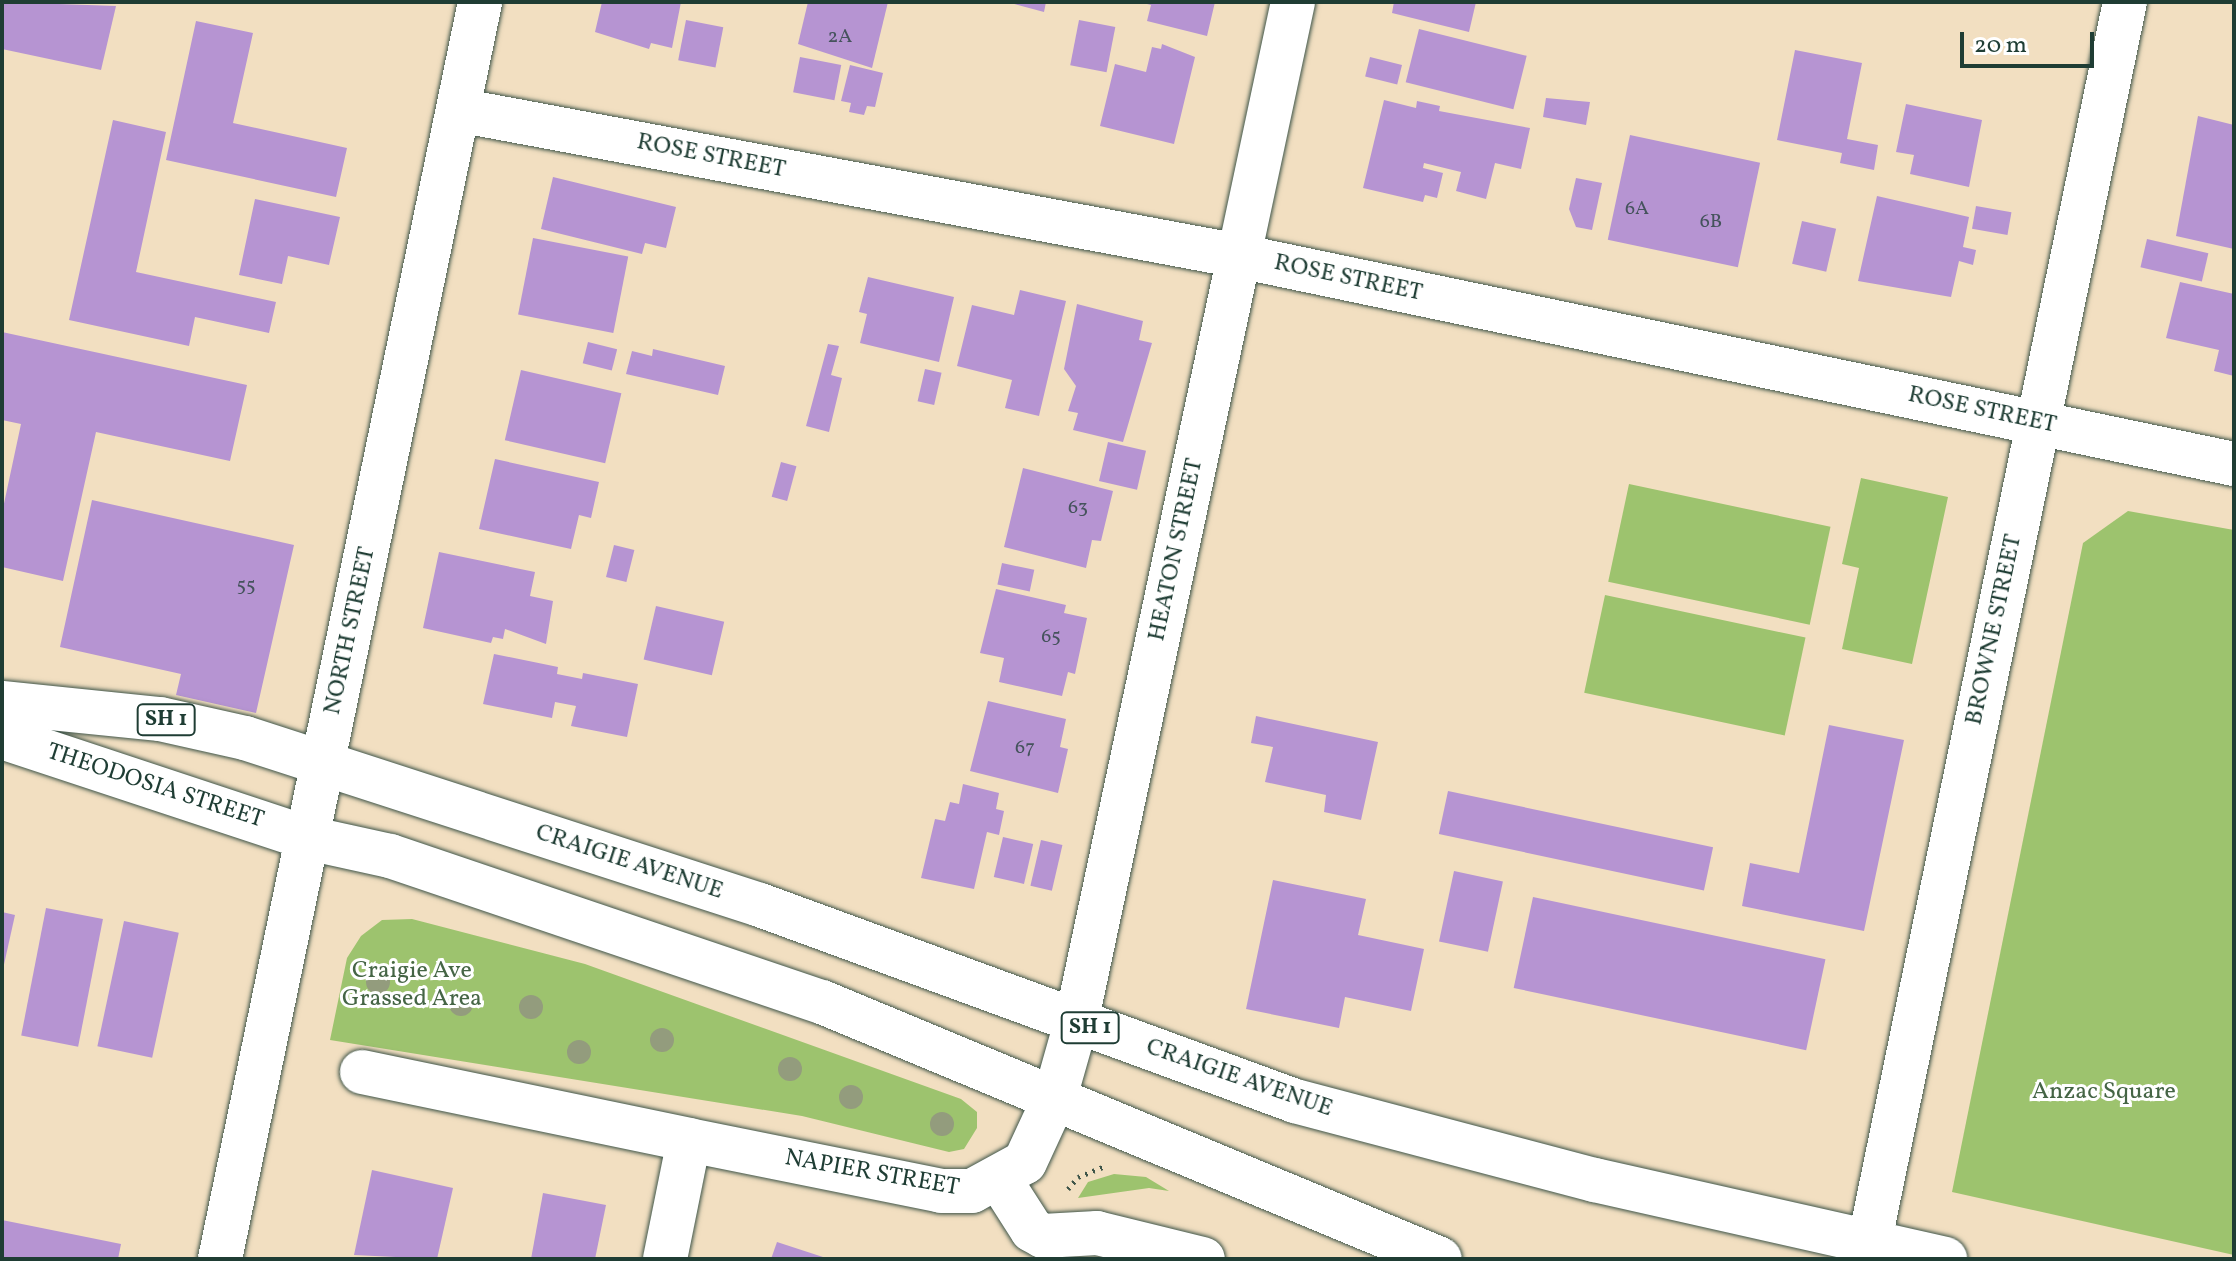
<!DOCTYPE html>
<style>
body{margin:0}
#map{position:relative;width:2236px;height:1261px;overflow:hidden;background:#f2dfc1;font-family:Vollkorn,serif}
div>[style]{position:absolute}
[style*='--x']{left:calc(var(--x)*1px);top:calc(var(--y)*1px);width:calc(var(--w)*1px);rotate:calc(var(--a)*1deg)}
.green>*{inset:0;background:#9dc36e;transform-origin:0 0}
.building>*{inset:0;background:#b694d2;transform-origin:0 0}
.path>*{height:5px;margin-top:-2.5px;transform-origin:0;background:repeating-linear-gradient(90deg,#3f5549 0 2px,transparent 0 8px)}
.roads{filter:drop-shadow(0 0 2px #3f5549) drop-shadow(0 0 2px #3f5549)}
.minor>*{height:44px;margin:-22px;padding:0 22px;transform-origin:22px;border-radius:22px;background:#fff}
.tertiary>*{height:44px;margin:-22px;padding:0 22px;transform-origin:22px;border-radius:22px;background:#fff}
.trunk>*{height:44px;margin:-22px;padding:0 22px;transform-origin:22px;border-radius:22px;background:#fff}
.trees>*{width:24px;height:24px;margin:-12px;border-radius:50%;background:#939c7d}
span{translate:-50% -50%;white-space:nowrap;text-align:center;line-height:1.15;-webkit-text-stroke:6px #fff;paint-order:stroke}
.number-label{font-size:20px;color:#45535c}
.number-label span{-webkit-text-stroke-width:0}
.shield-label span{padding:2px 6px;background:#fff;border:2px solid;border-radius:6px;-webkit-text-stroke-width:0}
.shield-label{font-size:22px;color:#1f3d34;font-weight:700}
.street-label{font-size:24px;color:#1f3d34}
.park-label{font-size:24px;color:#456545}
.frame{position:absolute;inset:0;border:4px solid #1f3d34;pointer-events:none}
.scale{position:absolute;left:1960px;top:32px;width:134px;height:36px;box-sizing:border-box;border:4px solid #1f3d34;border-top:0;padding-left:10px;font-size:24px;line-height:28px;white-space:nowrap;color:#1f3d34;-webkit-text-stroke:6px #fff;paint-order:stroke}
</style>
<div id="map">
<div class="green">
<i style="clip-path:polygon(1861px 478px,1948px 497px,1912px 664px,1842px 649px,1859px 568px,1842px 564px)"></i>
<i style="left:1629px;top:484px;width:206px;height:100px;rotate:12deg"></i>
<i style="clip-path:polygon(2128px 511px,2234px 530px,2234px 1255px,1952px 1192px,2083px 543px)"></i>
<i style="left:1605px;top:595px;width:205px;height:100px;rotate:12deg"></i>
<i style="clip-path:polygon(412px 919px,585px 964px,961px 1099px,977px 1112px,977px 1128px,964px 1149px,949px 1152px,802px 1116px,330px 1040px,347px 958px,361px 936px,382px 920px)"></i>
<i style="clip-path:polygon(1114px 1174px,1146px 1177px,1169px 1191px,1149px 1188px,1078px 1198px,1088px 1182px)"></i>
</div>
<div class="building">
<i style="clip-path:polygon(2px 2px,116px 6px,101px 70px,2px 49px)"></i>
<i style="clip-path:polygon(602px 2px,681px 2px,672px 48px,651px 43px,649px 49px,595px 32px)"></i>
<i style="clip-path:polygon(808px 2px,888px 2px,872px 68px,798px 44px)"></i>
<i style="clip-path:polygon(1007px 2px,1046px 2px,1044px 12px)"></i>
<i style="clip-path:polygon(1215px 2px,1207px 36px,1147px 21px,1151px 5px,1143px 3px)"></i>
<i style="clip-path:polygon(1394px 2px,1476px 2px,1469px 32px,1392px 13px)"></i>
<i style="left:686px;top:20px;width:38px;height:41px;rotate:11deg"></i>
<i style="left:1079px;top:20px;width:37px;height:46px;rotate:11deg"></i>
<i style="clip-path:polygon(196px 21px,253px 33px,233px 123px,347px 148px,336px 197px,166px 160px)"></i>
<i style="left:1419px;top:29px;width:111px;height:55px;rotate:14deg"></i>
<i style="clip-path:polygon(1162px 44px,1195px 57px,1174px 144px,1100px 126px,1115px 64px,1146px 72px,1152px 47px,1161px 49px)"></i>
<i style="clip-path:polygon(1795px 50px,1862px 63px,1847px 139px,1878px 145px,1874px 170px,1840px 163px,1842px 153px,1777px 140px)"></i>
<i style="left:800px;top:57px;width:42px;height:36px;rotate:11deg"></i>
<i style="left:1370px;top:57px;width:33px;height:20px;rotate:14deg"></i>
<i style="clip-path:polygon(850px 65px,883px 73px,875px 107px,867px 106px,864px 115px,849px 112px,851px 103px,841px 101px)"></i>
<i style="clip-path:polygon(1546px 98px,1590px 102px,1586px 125px,1543px 117px)"></i>
<i style="clip-path:polygon(1384px 100px,1416px 108px,1417px 101px,1440px 106px,1439px 111px,1530px 128px,1521px 169px,1495px 163px,1486px 199px,1456px 191px,1461px 172px,1424px 163px,1423px 168px,1443px 173px,1437px 198px,1425px 195px,1423px 202px,1363px 188px)"></i>
<i style="clip-path:polygon(1906px 104px,1982px 120px,1969px 187px,1910px 174px,1914px 155px,1896px 152px)"></i>
<i style="clip-path:polygon(2198px 116px,2234px 125px,2234px 249px,2176px 236px)"></i>
<i style="clip-path:polygon(113px 120px,166px 132px,136px 272px,276px 302px,269px 333px,195px 317px,189px 346px,69px 320px)"></i>
<i style="left:1630px;top:135px;width:133px;height:107px;rotate:12deg"></i>
<i style="clip-path:polygon(553px 177px,676px 207px,666px 248px,645px 243px,642px 254px,541px 229px)"></i>
<i style="clip-path:polygon(1576px 178px,1602px 183px,1592px 230px,1576px 227px,1569px 209px)"></i>
<i style="clip-path:polygon(1877px 196px,1969px 217px,1963px 247px,1976px 250px,1973px 265px,1959px 261px,1951px 297px,1858px 281px)"></i>
<i style="clip-path:polygon(255px 199px,340px 217px,329px 265px,288px 256px,282px 284px,239px 275px)"></i>
<i style="left:1976px;top:206px;width:36px;height:23px;rotate:10deg"></i>
<i style="left:1802px;top:221px;width:35px;height:44px;rotate:13deg"></i>
<i style="left:533px;top:238px;width:97px;height:78px;rotate:11deg"></i>
<i style="left:2147px;top:239px;width:63px;height:29px;rotate:13deg"></i>
<i style="clip-path:polygon(868px 277px,954px 297px,939px 362px,860px 343px,867px 314px,859px 312px)"></i>
<i style="clip-path:polygon(2180px 282px,2234px 294px,2234px 376px,2214px 371px,2219px 350px,2166px 338px)"></i>
<i style="clip-path:polygon(1020px 290px,1066px 301px,1039px 416px,1005px 408px,1012px 380px,957px 366px,972px 305px,1014px 315px)"></i>
<i style="clip-path:polygon(1077px 304px,1143px 321px,1139px 340px,1152px 343px,1123px 442px,1073px 430px,1078px 413px,1068px 411px,1076px 386px,1064px 369px)"></i>
<i style="clip-path:polygon(2px 332px,247px 385px,230px 461px,96px 432px,63px 581px,2px 567px,2px 513px,21px 424px,2px 420px)"></i>
<i style="left:588px;top:342px;width:30px;height:22px;rotate:14deg"></i>
<i style="clip-path:polygon(828px 344px,839px 346px,831px 375px,842px 378px,829px 432px,806px 426px)"></i>
<i style="clip-path:polygon(653px 349px,725px 366px,718px 395px,626px 374px,632px 351px,652px 356px)"></i>
<i style="left:925px;top:369px;width:17px;height:33px;rotate:13deg"></i>
<i style="left:521px;top:370px;width:103px;height:72px;rotate:13deg"></i>
<i style="left:1108px;top:442px;width:39px;height:40px;rotate:13deg"></i>
<i style="clip-path:polygon(495px 459px,599px 482px,591px 518px,579px 515px,571px 549px,479px 529px)"></i>
<i style="left:781px;top:462px;width:16px;height:36px;rotate:15deg"></i>
<i style="clip-path:polygon(1023px 468px,1113px 491px,1101px 541px,1092px 540px,1086px 568px,1004px 547px)"></i>
<i style="clip-path:polygon(92px 500px,294px 545px,256px 713px,176px 695px,181px 674px,60px 647px)"></i>
<i style="left:614px;top:545px;width:21px;height:33px;rotate:14deg"></i>
<i style="clip-path:polygon(439px 552px,535px 572px,530px 596px,553px 601px,546px 644px,505px 629px,503px 639px,493px 637px,491px 643px,423px 628px)"></i>
<i style="left:1002px;top:563px;width:33px;height:22px;rotate:12deg"></i>
<i style="clip-path:polygon(996px 589px,1066px 605px,1064px 613px,1087px 618px,1075px 674px,1068px 672px,1062px 696px,999px 682px,1004px 658px,980px 653px)"></i>
<i style="left:656px;top:606px;width:70px;height:55px;rotate:13deg"></i>
<i style="clip-path:polygon(494px 654px,558px 667px,557px 674px,582px 679px,583px 673px,638px 684px,627px 737px,571px 726px,576px 706px,555px 702px,552px 718px,483px 704px)"></i>
<i style="clip-path:polygon(988px 701px,1066px 719px,1060px 747px,1068px 749px,1058px 793px,970px 771px)"></i>
<i style="clip-path:polygon(1256px 716px,1378px 742px,1361px 820px,1324px 812px,1326px 795px,1265px 782px,1273px 747px,1251px 743px)"></i>
<i style="clip-path:polygon(1829px 725px,1904px 740px,1864px 931px,1742px 906px,1750px 863px,1799px 873px)"></i>
<i style="clip-path:polygon(963px 784px,999px 793px,996px 809px,1004px 811px,999px 835px,987px 832px,974px 889px,921px 878px,935px 819px,945px 821px,950px 802px,959px 804px)"></i>
<i style="left:1448px;top:791px;width:271px;height:44px;rotate:12deg"></i>
<i style="left:1003px;top:837px;width:31px;height:41px;rotate:13deg"></i>
<i style="left:1041px;top:840px;width:22px;height:47px;rotate:13deg"></i>
<i style="left:1454px;top:871px;width:50px;height:72px;rotate:12deg"></i>
<i style="clip-path:polygon(1273px 880px,1366px 899px,1358px 935px,1424px 949px,1411px 1011px,1345px 997px,1339px 1028px,1246px 1009px)"></i>
<i style="left:1533px;top:897px;width:299px;height:93px;rotate:12deg"></i>
<i style="left:46px;top:908px;width:58px;height:130px;rotate:11deg"></i>
<i style="clip-path:polygon(2px 912px,15px 915px,3px 969px,2px 969px)"></i>
<i style="left:124px;top:921px;width:56px;height:128px;rotate:12deg"></i>
<i style="clip-path:polygon(372px 1170px,453px 1188px,437px 1259px,354px 1255px)"></i>
<i style="clip-path:polygon(543px 1193px,606px 1205px,595px 1259px,531px 1259px)"></i>
<i style="clip-path:polygon(2px 1220px,121px 1244px,118px 1259px,2px 1259px)"></i>
<i style="clip-path:polygon(777px 1242px,826px 1258px,826px 1259px,771px 1259px)"></i>
</div>
<div class="path">
<i style="--x:1068;--y:1189;--w:16;--a:-50"></i>
<i style="--x:1078;--y:1177;--w:27;--a:-22"></i>
</div>
<div class="roads">
<div class="minor">
<i style="--x:362;--y:1072;--w:334;--a:11.7"></i>
<i style="--x:1000;--y:1180;--w:59;--a:57.4"></i>
<i style="--x:1032;--y:1230;--w:13;--a:29"></i>
<i style="--x:1043;--y:1236;--w:54;--a:-3.2"></i>
<i style="--x:1097;--y:1233;--w:109;--a:13.8"></i>
<i style="--x:665;--y:1259;--w:121;--a:-78.6"></i>
<i style="--x:689;--y:1140;--w:257;--a:11.4"></i>
<i style="--x:941;--y:1191;--w:31;--a:0"></i>
<i style="--x:972;--y:1191;--w:60;--a:-28.7"></i>
<i style="--x:1025;--y:1162;--w:72;--a:-65.2"></i>
<i style="--x:1055;--y:1097;--w:77;--a:-74.2"></i>
<i style="--x:1076;--y:1023;--w:784;--a:-78"></i>
<i style="--x:1239;--y:256;--w:1017;--a:11.81"></i>
<i style="--x:1866;--y:1259;--w:1283;--a:-78.36"></i>
</div>
<div class="tertiary">
<i style="--x:458;--y:110;--w:795;--a:10.59"></i>
<i style="--x:1239;--y:256;--w:260;--a:-78"></i>
<i style="--x:220;--y:1259;--w:1284;--a:-78.31"></i>
</div>
<div class="trunk">
<i style="--x:2;--y:703;--w:159;--a:5.8"></i>
<i style="--x:160;--y:719;--w:87;--a:12.6"></i>
<i style="--x:245;--y:738;--w:541;--a:17.97"></i>
<i style="--x:760;--y:905;--w:570;--a:20.12"></i>
<i style="--x:1295;--y:1101;--w:310;--a:14.8"></i>
<i style="--x:1595;--y:1180;--w:359;--a:12.7"></i>
<i style="--x:2;--y:737;--w:322;--a:18.3"></i>
<i style="--x:308;--y:838;--w:84;--a:12.4"></i>
<i style="--x:390;--y:856;--w:456;--a:18.7"></i>
<i style="--x:822;--y:1002;--w:669;--a:22.58"></i>
</div>
</div>
<div class="trees">
<i style="left:378px;top:982px"></i>
<i style="left:461px;top:1004px"></i>
<i style="left:531px;top:1007px"></i>
<i style="left:662px;top:1040px"></i>
<i style="left:579px;top:1052px"></i>
<i style="left:790px;top:1069px"></i>
<i style="left:851px;top:1097px"></i>
<i style="left:942px;top:1124px"></i>
</div>
<div class="number-label">
<span style="left:840px;top:37px">2A</span>
<span style="left:1637px;top:209px">6A</span>
<span style="left:1711px;top:222px">6B</span>
<span style="left:1078px;top:508px">63</span>
<span style="left:246px;top:586px">55</span>
<span style="left:1051px;top:637px">65</span>
<span style="left:1025px;top:748px">67</span>
</div>
<div class="shield-label">
<span style="left:166px;top:720px">SH 1</span>
<span style="left:1090px;top:1028px">SH 1</span>
</div>
<div class="street-label">
<span style="left:711px;top:157px;rotate:11deg">ROSE STREET</span>
<span style="left:1348px;top:279px;rotate:12deg">ROSE STREET</span>
<span style="left:1982px;top:411px;rotate:12deg">ROSE STREET</span>
<span style="left:1177px;top:550px;rotate:-78deg">HEATON STREET</span>
<span style="left:1995px;top:630px;rotate:-78deg">BROWNE STREET</span>
<span style="left:351px;top:631px;rotate:-78deg">NORTH STREET</span>
<span style="left:155px;top:787px;rotate:18deg">THEODOSIA STREET</span>
<span style="left:629px;top:863px;rotate:18deg">CRAIGIE AVENUE</span>
<span style="left:1239px;top:1079px;rotate:19deg">CRAIGIE AVENUE</span>
<span style="left:872px;top:1174px;rotate:10deg">NAPIER STREET</span>
</div>
<div class="park-label">
<span style="left:412px;top:986px">Craigie Ave<br>Grassed Area</span>
<span style="left:2104px;top:1093px">Anzac Square</span>
</div>
<div class="frame"></div>
<div class="scale">20 m</div>
</div>
